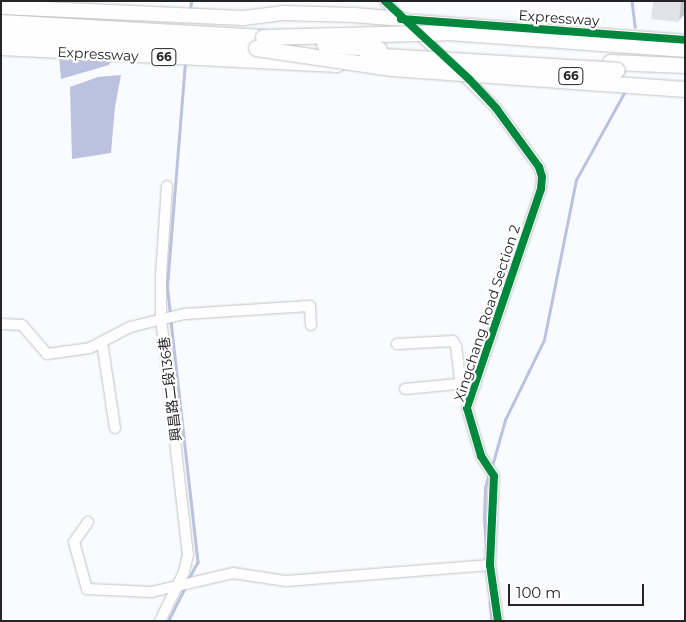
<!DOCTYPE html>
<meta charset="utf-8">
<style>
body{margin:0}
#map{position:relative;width:686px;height:622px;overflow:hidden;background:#f9fbfe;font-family:Montserrat,"Noto Sans TC",sans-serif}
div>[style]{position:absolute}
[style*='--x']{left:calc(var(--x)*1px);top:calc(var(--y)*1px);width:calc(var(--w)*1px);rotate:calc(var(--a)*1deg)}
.water>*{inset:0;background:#bbc2e0}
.shadow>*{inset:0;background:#0003}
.stream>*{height:2.5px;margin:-1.25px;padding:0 1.25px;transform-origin:1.25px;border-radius:1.25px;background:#bbc2e0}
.building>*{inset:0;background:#e2e3e6}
.roads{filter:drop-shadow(0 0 1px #c1c3c5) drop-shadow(0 0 1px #c1c3c5)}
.minor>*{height:10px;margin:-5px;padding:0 5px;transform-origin:5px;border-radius:5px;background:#fefeff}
.major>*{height:14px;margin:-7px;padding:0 7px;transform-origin:7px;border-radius:7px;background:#fefeff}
.highway>*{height:15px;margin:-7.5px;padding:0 7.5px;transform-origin:7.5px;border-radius:7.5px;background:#fefeff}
.bridges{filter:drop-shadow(0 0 1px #c1c3c5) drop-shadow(0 0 1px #c1c3c5)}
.highway-bridge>*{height:15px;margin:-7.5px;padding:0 7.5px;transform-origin:7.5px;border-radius:7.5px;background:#fefeff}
.cycleway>*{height:8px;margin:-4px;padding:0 4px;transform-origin:4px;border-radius:4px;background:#00873e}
span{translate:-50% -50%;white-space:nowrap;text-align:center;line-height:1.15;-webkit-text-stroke:4.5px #fff;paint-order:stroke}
.shield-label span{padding:1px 4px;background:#fff;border:1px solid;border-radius:4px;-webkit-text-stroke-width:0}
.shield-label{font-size:12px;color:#252528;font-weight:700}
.street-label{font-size:14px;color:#252528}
.frame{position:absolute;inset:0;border:2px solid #252528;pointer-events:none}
.scale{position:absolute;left:508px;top:584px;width:136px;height:22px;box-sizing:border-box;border:2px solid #252528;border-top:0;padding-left:6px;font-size:15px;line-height:18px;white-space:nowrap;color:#252528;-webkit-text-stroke:4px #fff;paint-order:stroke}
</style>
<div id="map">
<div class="water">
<i style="clip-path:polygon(59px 56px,111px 61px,109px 65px,61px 79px)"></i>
<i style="clip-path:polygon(121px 75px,115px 107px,111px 153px,72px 159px,70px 87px,98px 77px)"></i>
</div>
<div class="shadow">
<i style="clip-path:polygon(655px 1px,685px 1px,685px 14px,678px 21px)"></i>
</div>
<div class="stream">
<i style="--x:632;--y:1;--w:26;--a:83"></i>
<i style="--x:190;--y:11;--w:10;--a:-84"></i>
<i style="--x:170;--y:315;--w:29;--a:-96"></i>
<i style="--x:167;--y:286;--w:225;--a:-85.4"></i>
<i style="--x:171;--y:321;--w:243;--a:83.6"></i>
<i style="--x:198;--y:562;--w:19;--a:118"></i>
<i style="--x:492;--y:466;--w:48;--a:-74.2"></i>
<i style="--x:505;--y:420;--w:89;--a:-64"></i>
<i style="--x:544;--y:340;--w:163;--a:-78.7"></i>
<i style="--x:576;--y:180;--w:99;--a:-61.1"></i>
<i style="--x:486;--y:547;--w:30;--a:-94"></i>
<i style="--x:484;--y:517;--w:29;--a:-88"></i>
<i style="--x:485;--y:488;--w:16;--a:-75"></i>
<i style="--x:490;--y:602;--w:19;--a:84"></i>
<i style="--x:168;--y:621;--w:36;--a:-63"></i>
</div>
<div class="building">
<i style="clip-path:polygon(653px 1px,681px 1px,679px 22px,651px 19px)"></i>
</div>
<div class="roads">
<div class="minor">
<i style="--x:385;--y:1;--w:26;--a:47"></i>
<i style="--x:415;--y:20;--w:271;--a:4.2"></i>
<i style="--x:416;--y:32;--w:43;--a:42.2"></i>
<i style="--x:462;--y:74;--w:48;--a:45"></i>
<i style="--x:496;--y:108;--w:73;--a:53.9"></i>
<i style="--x:539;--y:167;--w:10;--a:73"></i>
<i style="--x:542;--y:177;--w:12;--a:95"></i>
<i style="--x:541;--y:189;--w:231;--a:108.7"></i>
<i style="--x:467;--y:408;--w:50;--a:73.7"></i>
<i style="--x:481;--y:456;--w:24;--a:57"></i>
<i style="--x:494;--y:476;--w:89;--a:92.6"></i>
<i style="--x:490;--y:565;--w:57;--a:81.9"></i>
<i style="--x:1;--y:324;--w:21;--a:3"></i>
<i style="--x:22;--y:325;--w:38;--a:49"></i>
<i style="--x:47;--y:354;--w:43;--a:-7.9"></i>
<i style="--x:90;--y:348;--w:45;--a:-27.7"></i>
<i style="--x:130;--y:327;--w:56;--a:-13.5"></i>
<i style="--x:184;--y:314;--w:126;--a:-3.6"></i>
<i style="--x:310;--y:306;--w:19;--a:87"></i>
<i style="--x:102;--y:342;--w:87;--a:81.4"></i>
<i style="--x:397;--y:344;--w:56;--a:-3.1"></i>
<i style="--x:453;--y:341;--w:6;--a:59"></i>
<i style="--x:456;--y:346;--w:35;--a:83"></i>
<i style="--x:460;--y:381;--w:16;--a:15"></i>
<i style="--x:405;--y:389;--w:52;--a:-5.5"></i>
<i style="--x:457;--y:384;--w:4;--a:-45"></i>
<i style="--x:88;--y:522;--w:24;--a:125"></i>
<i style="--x:74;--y:542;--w:49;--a:74.5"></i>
<i style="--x:87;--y:589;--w:64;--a:2.7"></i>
<i style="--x:151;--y:592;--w:84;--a:-13"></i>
<i style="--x:233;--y:573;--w:54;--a:8.6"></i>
<i style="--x:286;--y:581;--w:205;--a:-4.5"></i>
<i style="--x:160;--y:621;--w:55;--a:-63.9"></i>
<i style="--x:184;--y:572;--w:17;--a:-77"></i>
<i style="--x:188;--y:555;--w:238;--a:-96.5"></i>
<i style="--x:161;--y:319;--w:43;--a:-90"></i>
<i style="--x:161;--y:276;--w:90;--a:-86.2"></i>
</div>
<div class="major">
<i style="--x:1;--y:7;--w:242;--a:2.6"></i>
<i style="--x:243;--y:18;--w:38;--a:-7"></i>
<i style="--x:281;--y:13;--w:73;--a:1.6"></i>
<i style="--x:354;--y:15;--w:47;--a:4.9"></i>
<i style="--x:401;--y:19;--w:37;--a:19"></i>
<i style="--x:1;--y:48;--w:337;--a:2.9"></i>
</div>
<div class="highway">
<i style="--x:1;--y:22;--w:262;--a:3.3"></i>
<i style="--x:1;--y:36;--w:255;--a:2.7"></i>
<i style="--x:610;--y:62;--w:75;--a:2.3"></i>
</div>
</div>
<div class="bridges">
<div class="highway-bridge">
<i style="--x:263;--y:37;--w:185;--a:-1.5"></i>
<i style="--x:448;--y:32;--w:238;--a:4.1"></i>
<i style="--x:324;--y:44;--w:55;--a:5.2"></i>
<i style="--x:256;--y:48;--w:137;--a:8.4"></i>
<i style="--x:392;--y:68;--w:294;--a:4.1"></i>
<i style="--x:367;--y:55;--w:250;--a:3.4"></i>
</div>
</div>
<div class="cycleway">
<i style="--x:385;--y:1;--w:115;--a:42.9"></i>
<i style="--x:469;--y:79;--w:40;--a:47"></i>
<i style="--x:496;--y:108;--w:73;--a:53.9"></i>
<i style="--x:539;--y:167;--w:10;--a:73"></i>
<i style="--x:542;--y:177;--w:12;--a:95"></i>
<i style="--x:541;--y:189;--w:231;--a:108.7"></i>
<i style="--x:467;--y:408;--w:50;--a:73.7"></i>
<i style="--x:481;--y:456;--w:24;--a:57"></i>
<i style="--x:494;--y:476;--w:89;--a:92.6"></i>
<i style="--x:490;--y:565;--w:57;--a:81.9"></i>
<i style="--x:401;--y:19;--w:285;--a:4.2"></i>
</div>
<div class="shield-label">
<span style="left:164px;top:57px">66</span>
<span style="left:571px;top:76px">66</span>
</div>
<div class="street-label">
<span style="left:559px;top:18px;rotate:4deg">Expressway</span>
<span style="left:98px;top:54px;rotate:3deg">Expressway</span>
<span style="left:487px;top:313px;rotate:-72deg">Xingchang Road Section 2</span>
<span style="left:170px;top:389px;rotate:-97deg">興昌路二段136巷</span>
</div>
<div class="frame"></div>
<div class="scale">100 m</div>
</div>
